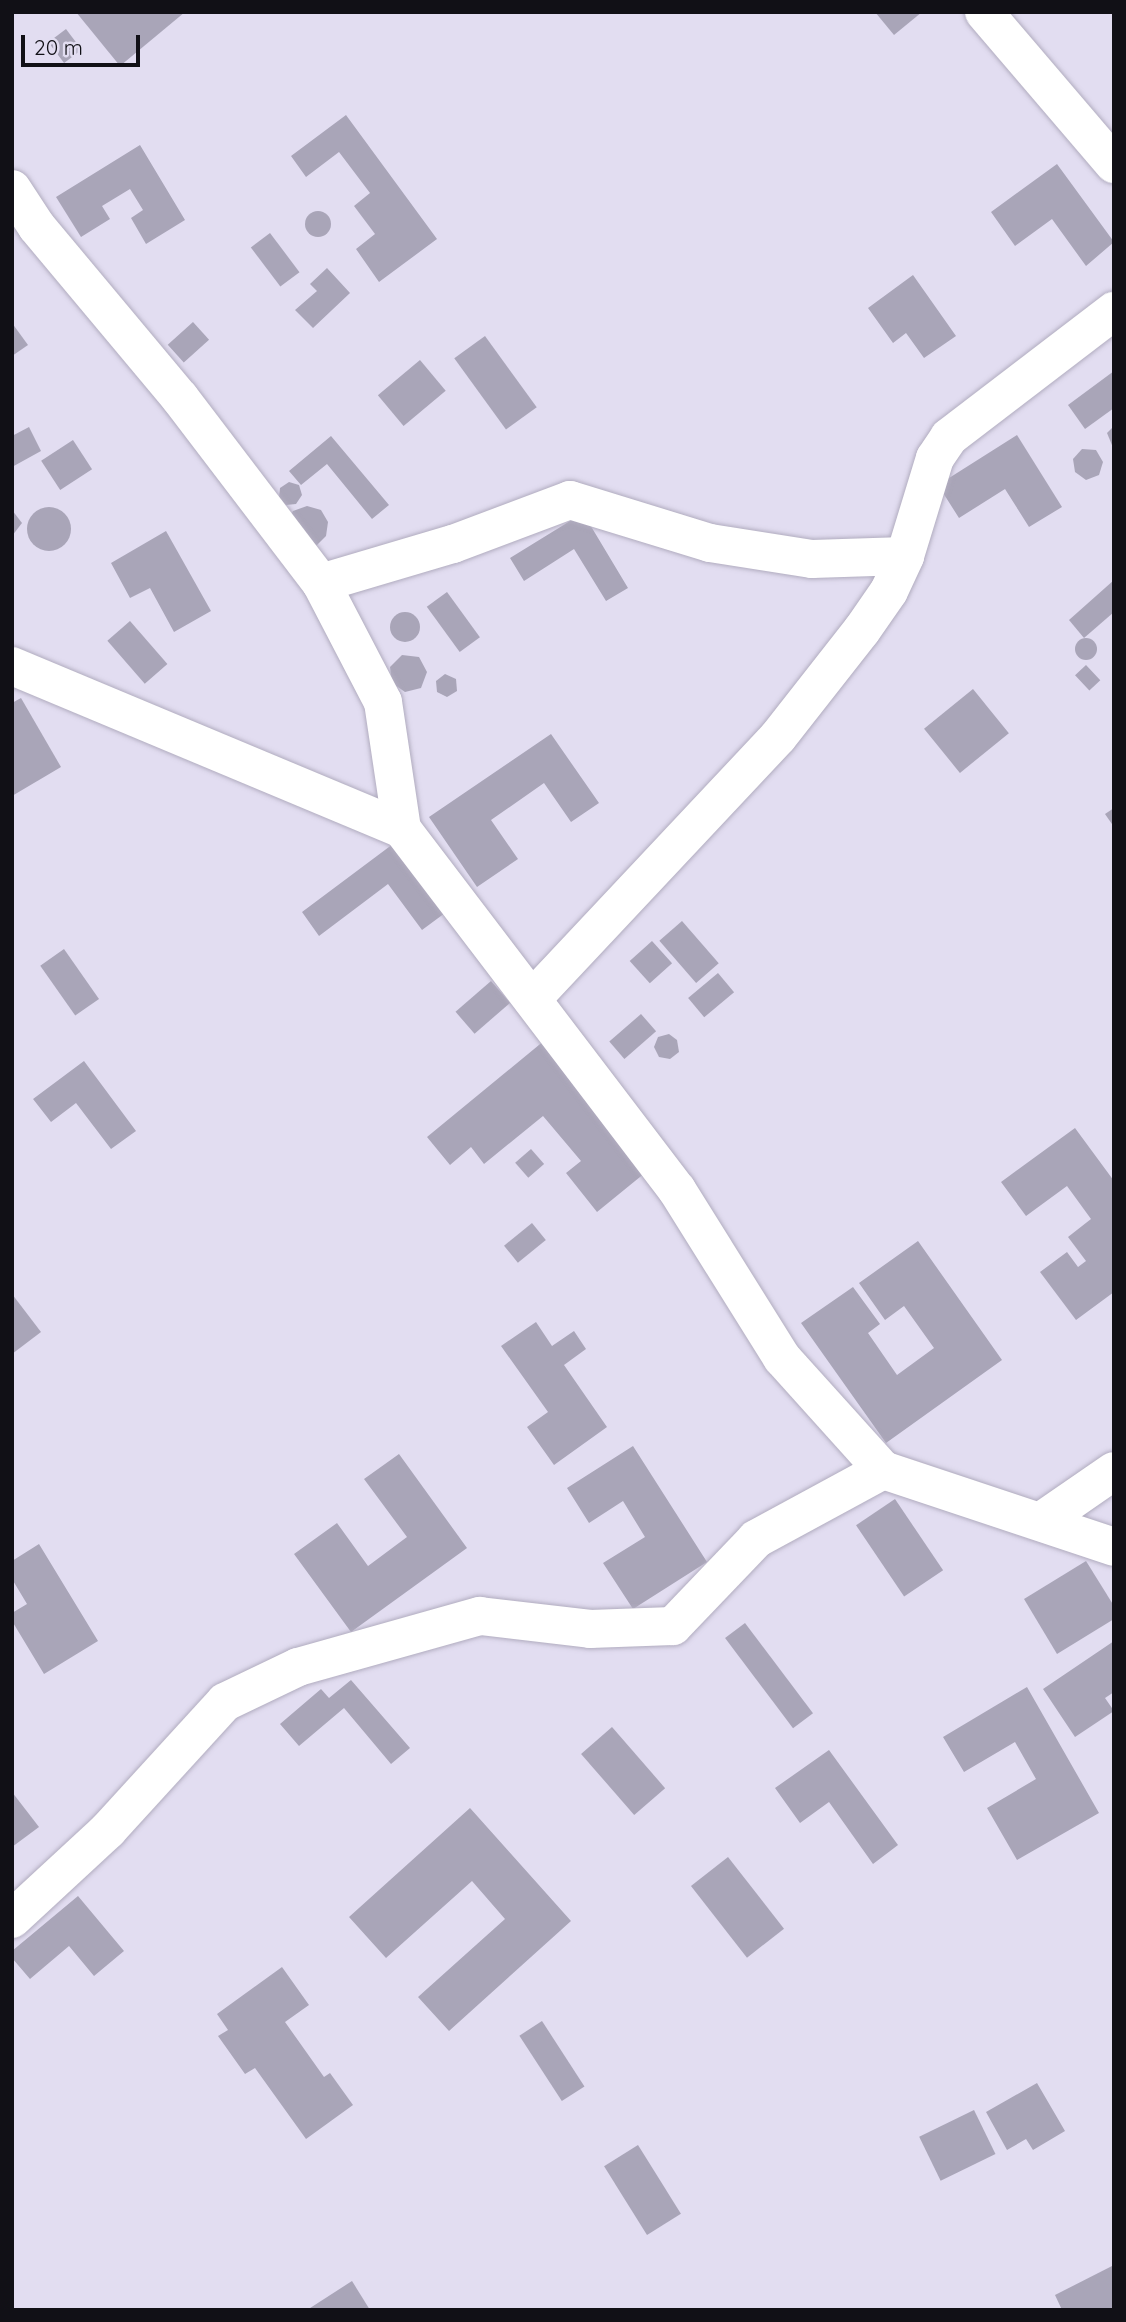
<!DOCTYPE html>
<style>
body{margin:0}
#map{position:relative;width:1126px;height:2322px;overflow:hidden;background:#e2ddf1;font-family:Quicksand,sans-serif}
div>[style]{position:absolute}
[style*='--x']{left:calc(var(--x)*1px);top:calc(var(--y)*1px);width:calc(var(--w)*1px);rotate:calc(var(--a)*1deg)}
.building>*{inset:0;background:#a9a5b8;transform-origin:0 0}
.round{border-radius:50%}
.roads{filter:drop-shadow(0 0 2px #b1acbf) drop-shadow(0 0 2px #b1acbf)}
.minor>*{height:38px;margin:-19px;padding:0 19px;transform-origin:19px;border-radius:19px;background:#fff}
span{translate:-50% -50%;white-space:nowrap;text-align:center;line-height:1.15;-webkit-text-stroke:5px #e2ddf1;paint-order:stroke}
.frame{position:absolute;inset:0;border:14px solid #111016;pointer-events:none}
.scale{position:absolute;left:21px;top:35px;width:119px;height:32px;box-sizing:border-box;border:4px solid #111016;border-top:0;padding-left:9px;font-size:21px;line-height:24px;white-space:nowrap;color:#111016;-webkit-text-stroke:5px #e2ddf1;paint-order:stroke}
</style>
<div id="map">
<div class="building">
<i style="clip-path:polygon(76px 12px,185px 12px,120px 66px)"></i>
<i style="clip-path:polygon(875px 12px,922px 12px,894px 35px)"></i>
<i style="left:66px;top:29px;width:26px;height:22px;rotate:53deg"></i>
<i style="clip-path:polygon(346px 115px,437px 239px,379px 282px,356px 249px,375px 234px,354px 206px,370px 193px,339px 152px,306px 177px,291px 156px)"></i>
<i style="clip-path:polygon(140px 145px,185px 220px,146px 244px,131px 218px,143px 210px,130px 189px,102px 206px,110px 219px,81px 237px,56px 197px)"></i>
<i style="clip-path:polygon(1057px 164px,1114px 242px,1086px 266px,1052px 219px,1015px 246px,991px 212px)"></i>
<i class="round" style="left:305px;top:211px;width:26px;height:26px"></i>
<i style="left:270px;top:233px;width:49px;height:24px;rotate:53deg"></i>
<i style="clip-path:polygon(327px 268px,350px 293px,313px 328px,295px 310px,317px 291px,310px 284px)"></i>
<i style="clip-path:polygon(913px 275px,956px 336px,924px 358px,906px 333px,893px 343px,868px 308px)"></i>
<i style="left:193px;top:322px;width:24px;height:34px;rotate:48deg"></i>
<i style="clip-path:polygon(12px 323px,28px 345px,12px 356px)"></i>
<i style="left:485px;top:336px;width:88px;height:38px;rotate:54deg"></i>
<i style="left:420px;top:360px;width:40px;height:55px;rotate:50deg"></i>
<i style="clip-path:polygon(1114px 371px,1114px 408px,1085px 429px,1068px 405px)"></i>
<i style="clip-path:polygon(1114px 426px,1114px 450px,1107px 433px)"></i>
<i style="clip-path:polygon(29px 427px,41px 451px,12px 467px,12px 436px)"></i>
<i style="clip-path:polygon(1017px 435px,1062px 507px,1029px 527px,1005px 489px,959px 518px,938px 485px)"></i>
<i style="clip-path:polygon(331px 436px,389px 505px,372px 519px,327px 464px,301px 485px,289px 471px)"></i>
<i style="left:73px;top:440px;width:35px;height:38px;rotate:57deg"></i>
<i style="clip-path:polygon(1082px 449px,1096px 450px,1103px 462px,1099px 475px,1086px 480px,1075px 472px,1073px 459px)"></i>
<i style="clip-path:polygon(289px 482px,299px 485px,302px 495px,296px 504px,286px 505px,279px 498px,280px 488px)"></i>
<i style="clip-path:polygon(307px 506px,321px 510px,328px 522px,326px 536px,316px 546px,286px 524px,293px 511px)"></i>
<i class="round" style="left:27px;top:507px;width:44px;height:44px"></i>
<i style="clip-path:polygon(12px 510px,22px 523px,12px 536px)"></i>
<i style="clip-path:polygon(583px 513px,628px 588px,606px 601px,574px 549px,524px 581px,510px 558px)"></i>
<i style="clip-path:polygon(166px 531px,211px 611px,174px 632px,150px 588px,130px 598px,111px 563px)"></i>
<i style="clip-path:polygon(1114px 580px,1114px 612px,1084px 638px,1069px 620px)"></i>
<i style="left:447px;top:592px;width:56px;height:25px;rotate:54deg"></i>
<i class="round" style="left:390px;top:612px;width:30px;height:30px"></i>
<i style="left:130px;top:621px;width:57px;height:30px;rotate:49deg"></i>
<i class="round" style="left:1075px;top:638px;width:22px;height:22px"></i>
<i style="clip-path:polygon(402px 655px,419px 657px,427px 672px,421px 688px,405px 692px,392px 683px,390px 667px)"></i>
<i style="left:1086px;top:665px;width:21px;height:15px;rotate:47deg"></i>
<i style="clip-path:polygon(445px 674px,456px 679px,457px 691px,447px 697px,437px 692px,436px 681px)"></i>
<i style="left:973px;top:689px;width:57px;height:63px;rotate:51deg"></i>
<i style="clip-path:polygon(21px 698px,61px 767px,12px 796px,12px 703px)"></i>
<i style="clip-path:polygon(551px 734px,599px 803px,571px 822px,544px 783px,491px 820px,518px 859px,477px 887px,429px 817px)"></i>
<i style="clip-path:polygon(1114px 808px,1114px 827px,1105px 814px)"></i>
<i style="clip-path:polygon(393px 844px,445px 913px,422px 930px,388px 884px,319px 936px,302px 912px)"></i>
<i style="left:682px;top:921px;width:56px;height:30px;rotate:49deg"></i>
<i style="left:652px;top:941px;width:30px;height:30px;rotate:48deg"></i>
<i style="left:64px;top:949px;width:61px;height:29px;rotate:55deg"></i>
<i style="left:718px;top:973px;width:25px;height:39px;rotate:50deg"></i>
<i style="left:491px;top:981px;width:29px;height:47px;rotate:49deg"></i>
<i style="left:641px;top:1014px;width:23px;height:42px;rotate:49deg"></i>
<i style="clip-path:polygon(669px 1034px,677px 1040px,679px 1052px,670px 1059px,659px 1057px,654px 1047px,658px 1037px)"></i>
<i style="clip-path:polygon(545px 1040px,651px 1168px,597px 1212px,566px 1173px,581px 1161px,543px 1116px,484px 1164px,471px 1147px,450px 1165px,427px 1137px)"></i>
<i style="clip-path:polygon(84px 1061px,136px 1131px,111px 1149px,76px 1103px,51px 1122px,33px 1099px)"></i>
<i style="clip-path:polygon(1075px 1128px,1114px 1181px,1114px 1292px,1076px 1320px,1040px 1272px,1067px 1252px,1078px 1267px,1086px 1261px,1068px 1237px,1091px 1219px,1067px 1186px,1026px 1216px,1001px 1182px)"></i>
<i style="left:531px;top:1149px;width:20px;height:21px;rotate:49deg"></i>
<i style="left:532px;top:1223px;width:22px;height:36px;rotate:51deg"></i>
<i style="clip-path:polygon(918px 1241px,1002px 1360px,886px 1443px,801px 1323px,853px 1287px,880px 1324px,868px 1333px,897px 1375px,934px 1348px,904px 1306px,885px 1320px,859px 1283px)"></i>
<i style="clip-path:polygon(12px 1294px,41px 1332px,12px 1354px)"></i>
<i style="clip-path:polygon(536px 1322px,552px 1346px,574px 1331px,586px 1349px,564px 1365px,607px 1427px,554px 1465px,527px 1427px,548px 1412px,501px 1346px)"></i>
<i style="clip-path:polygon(633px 1446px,707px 1562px,633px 1609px,603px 1563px,645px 1537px,623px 1501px,589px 1523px,567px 1488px)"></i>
<i style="clip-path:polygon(399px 1454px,467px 1548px,351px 1632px,294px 1554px,337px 1523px,368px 1566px,407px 1537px,364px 1479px)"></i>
<i style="left:895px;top:1499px;width:86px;height:47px;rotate:56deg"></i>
<i style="clip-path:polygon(39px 1544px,98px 1641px,44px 1674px,12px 1621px,12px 1613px,27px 1604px,12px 1579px,12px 1561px)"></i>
<i style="clip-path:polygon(1086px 1561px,1114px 1606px,1114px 1619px,1057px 1654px,1024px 1599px)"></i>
<i style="left:745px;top:1623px;width:113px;height:25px;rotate:53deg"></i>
<i style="clip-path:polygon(1114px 1641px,1114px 1692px,1105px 1698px,1114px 1711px,1075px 1737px,1043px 1689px)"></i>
<i style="clip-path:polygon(351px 1680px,410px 1748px,391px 1764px,344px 1708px,299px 1746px,280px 1724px,321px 1689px,329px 1698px)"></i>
<i style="clip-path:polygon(1027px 1687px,1099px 1813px,1017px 1860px,987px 1808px,1036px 1779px,1015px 1742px,964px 1772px,943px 1737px)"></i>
<i style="left:612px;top:1727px;width:81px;height:41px;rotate:49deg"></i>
<i style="clip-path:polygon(829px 1750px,898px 1845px,873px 1864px,829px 1802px,800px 1823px,775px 1788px)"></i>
<i style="clip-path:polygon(12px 1792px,39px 1827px,12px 1847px)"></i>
<i style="clip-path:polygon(470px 1808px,571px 1921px,449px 2031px,418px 1997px,505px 1919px,472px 1881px,386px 1958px,349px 1917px)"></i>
<i style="left:728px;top:1857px;width:91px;height:47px;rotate:52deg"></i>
<i style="clip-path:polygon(78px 1896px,124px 1951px,94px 1976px,69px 1946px,30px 1979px,12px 1958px,12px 1951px)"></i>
<i style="clip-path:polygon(282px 1967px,309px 2005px,285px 2022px,324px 2077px,330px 2073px,353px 2105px,306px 2139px,255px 2068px,245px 2074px,218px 2036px,228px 2030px,217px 2014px)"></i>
<i style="left:542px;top:2021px;width:78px;height:27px;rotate:57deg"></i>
<i style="clip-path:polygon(1037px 2083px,1065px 2131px,1033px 2150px,1026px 2139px,1007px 2150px,986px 2112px)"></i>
<i style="left:974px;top:2110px;width:49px;height:61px;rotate:64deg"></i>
<i style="left:638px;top:2145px;width:81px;height:40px;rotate:58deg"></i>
<i style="clip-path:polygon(1114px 2265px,1114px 2310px,1062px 2310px,1055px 2295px)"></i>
<i style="clip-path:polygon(352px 2281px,370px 2310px,307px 2310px)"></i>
</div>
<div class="roads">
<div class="minor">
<i style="--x:984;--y:12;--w:200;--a:49.5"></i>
<i style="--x:12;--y:189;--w:45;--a:56.7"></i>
<i style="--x:37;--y:227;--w:223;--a:50.1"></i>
<i style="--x:180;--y:398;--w:233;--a:52.7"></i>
<i style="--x:321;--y:583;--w:134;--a:62.5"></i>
<i style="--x:383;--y:702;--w:128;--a:81.5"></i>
<i style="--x:402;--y:829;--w:454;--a:52.7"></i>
<i style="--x:677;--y:1190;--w:198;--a:58"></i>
<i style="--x:782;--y:1358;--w:151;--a:48"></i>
<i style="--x:883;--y:1470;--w:243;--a:18.4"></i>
<i style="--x:321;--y:583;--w:138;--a:-16.5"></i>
<i style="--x:453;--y:544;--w:125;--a:-20.6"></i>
<i style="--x:570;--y:500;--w:146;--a:17.1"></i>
<i style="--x:710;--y:543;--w:103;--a:8.9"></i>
<i style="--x:812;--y:559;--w:93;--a:-1.8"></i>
<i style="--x:12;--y:666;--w:423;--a:22.7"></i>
<i style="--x:532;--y:999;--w:359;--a:-46.8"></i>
<i style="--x:778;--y:737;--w:136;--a:-51.9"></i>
<i style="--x:862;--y:630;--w:47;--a:-55.3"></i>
<i style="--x:889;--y:591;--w:38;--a:-65"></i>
<i style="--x:905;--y:556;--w:102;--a:-73"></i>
<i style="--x:935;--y:458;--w:25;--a:-56"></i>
<i style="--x:949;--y:437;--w:208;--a:-37.4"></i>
<i style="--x:1043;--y:1520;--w:86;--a:-34.6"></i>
<i style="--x:12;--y:1919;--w:131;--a:-42.8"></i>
<i style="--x:108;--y:1830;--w:173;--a:-47.6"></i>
<i style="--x:225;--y:1702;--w:81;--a:-25.6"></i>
<i style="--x:298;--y:1667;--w:189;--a:-15.7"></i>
<i style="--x:480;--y:1616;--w:111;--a:6.7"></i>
<i style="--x:590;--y:1629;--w:83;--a:-2.1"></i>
<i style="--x:673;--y:1626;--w:120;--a:-46.3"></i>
<i style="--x:756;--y:1539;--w:145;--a:-28.5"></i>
</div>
</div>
<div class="frame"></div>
<div class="scale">20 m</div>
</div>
